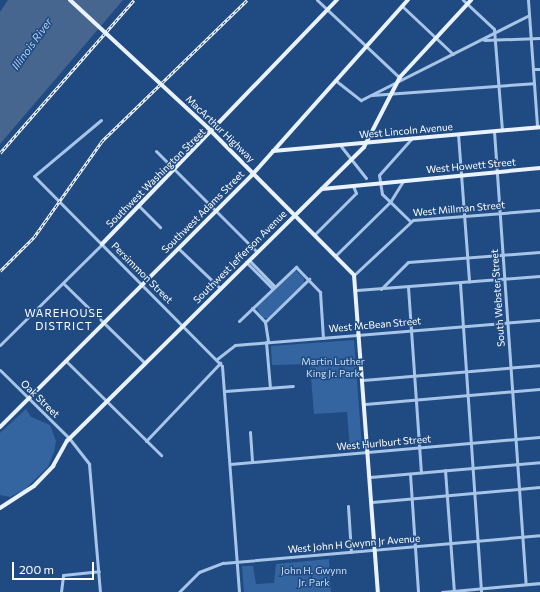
<!DOCTYPE html>
<style>
body{margin:0}
#map{position:relative;width:540px;height:592px;overflow:hidden;background:#204b82;font-family:Commissioner,sans-serif}
div>[style]{position:absolute}
[style*='--x']{left:calc(var(--x)*1px);top:calc(var(--y)*1px);width:calc(var(--w)*1px);rotate:calc(var(--a)*1deg)}
.green>*{inset:0;background:#3465a0}
.water>*{inset:0;background:#47668f}
.minor>*{height:3px;margin:-1.5px;padding:0 1.5px;transform-origin:1.5px;border-radius:1.5px;background:#a7c5e8}
.major>*{height:4px;margin:-2px;padding:0 2px;transform-origin:2px;border-radius:2px;background:#eaf2fe}
.rail>*{height:2.5px;margin-top:-1.25px;transform-origin:0;background:repeating-linear-gradient(90deg,#204b82 0 3px,#fff 0 6px);box-sizing:border-box;border-block:1px solid #fff}
.major-bridge>*{height:4px;margin:-2px;padding:0 2px;transform-origin:2px;border-radius:2px;background:#eaf2fe}
span{translate:-50% -50%;white-space:nowrap;text-align:center;line-height:1.15;-webkit-text-stroke:3px #204b82;paint-order:stroke}
.street-label{font-size:10px;color:#fff}
.park-label{font-size:10px;color:#cbdff6}
.water-label{font-size:11px;color:#b3cff0;font-style:italic}
.neighbourhood-label{font-size:11px;color:#fff;letter-spacing:1px}
.scale{position:absolute;left:12px;top:562px;width:82px;height:18px;box-sizing:border-box;border:2px solid #fff;border-top:0;padding-left:5px;font-size:12px;line-height:14px;white-space:nowrap;color:#fff;-webkit-text-stroke:3px #204b82;paint-order:stroke}
</style>
<div id="map">
<div class="green">
<i style="clip-path:polygon(295px 270px,304px 278px,304px 283px,268px 318px,263px 318px,256px 307px)"></i>
<i style="clip-path:polygon(354px 340px,362px 448px,350px 449px,347px 412px,314px 414px,310px 364px,272px 365px,271px 346px)"></i>
<i style="clip-path:polygon(26px 409px,31px 417px,50px 425px,56px 441px,54px 452px,48px 467px,24px 490px,10px 497px,0 495px,0 433px)"></i>
<i style="clip-path:polygon(329px 559px,331px 592px,244px 592px,242px 566px,253px 566px,256px 584px,274px 583px,276px 564px)"></i>
</div>
<div class="water">
<i style="clip-path:polygon(8px 0,123px 0,0 144px,0 12px)"></i>
</div>
<div class="minor">
<i style="--x:317;--y:0;--w:114;--a:43.2"></i>
<i style="--x:463;--y:0;--w:42;--a:43.1"></i>
<i style="--x:494;--y:29;--w:101;--a:85.5"></i>
<i style="--x:528;--y:0;--w:127;--a:85.9"></i>
<i style="--x:402;--y:6;--w:70;--a:43.3"></i>
<i style="--x:484;--y:40;--w:56;--a:-2"></i>
<i style="--x:533;--y:69;--w:7;--a:0"></i>
<i style="--x:335;--y:80;--w:33;--a:38"></i>
<i style="--x:361;--y:100;--w:188;--a:-26.8"></i>
<i style="--x:372;--y:95;--w:162;--a:-4.2"></i>
<i style="--x:101;--y:120;--w:87;--a:140.1"></i>
<i style="--x:34;--y:176;--w:267;--a:45.3"></i>
<i style="--x:222;--y:366;--w:227;--a:85.7"></i>
<i style="--x:494;--y:131;--w:454;--a:86"></i>
<i style="--x:458;--y:134;--w:148;--a:85.7"></i>
<i style="--x:340;--y:145;--w:42;--a:51.8"></i>
<i style="--x:156;--y:151;--w:143;--a:45"></i>
<i style="--x:139;--y:206;--w:30;--a:45"></i>
<i style="--x:410;--y:221;--w:39;--a:-136"></i>
<i style="--x:382;--y:194;--w:19;--a:-99"></i>
<i style="--x:379;--y:175;--w:50;--a:-48.3"></i>
<i style="--x:315;--y:234;--w:58;--a:-45"></i>
<i style="--x:356;--y:193;--w:8;--a:-113"></i>
<i style="--x:179;--y:249;--w:57;--a:43.6"></i>
<i style="--x:336;--y:255;--w:76;--a:-44.5"></i>
<i style="--x:390;--y:202;--w:25;--a:-58"></i>
<i style="--x:249;--y:260;--w:36;--a:46"></i>
<i style="--x:246;--y:262;--w:37;--a:45"></i>
<i style="--x:354;--y:275;--w:81;--a:-43"></i>
<i style="--x:413;--y:220;--w:127;--a:-4.5"></i>
<i style="--x:63;--y:283;--w:115;--a:44.3"></i>
<i style="--x:460;--y:283;--w:310;--a:86.1"></i>
<i style="--x:408;--y:287;--w:186;--a:86"></i>
<i style="--x:381;--y:289;--w:38;--a:-45"></i>
<i style="--x:408;--y:262;--w:132;--a:-4.3"></i>
<i style="--x:357;--y:290;--w:184;--a:-4.4"></i>
<i style="--x:252;--y:308;--w:19;--a:47"></i>
<i style="--x:265;--y:322;--w:20;--a:81"></i>
<i style="--x:239;--y:321;--w:79;--a:-43.5"></i>
<i style="--x:296;--y:267;--w:35;--a:46"></i>
<i style="--x:320;--y:292;--w:46;--a:86.3"></i>
<i style="--x:265;--y:322;--w:62;--a:-44.3"></i>
<i style="--x:266;--y:342;--w:46;--a:85"></i>
<i style="--x:0;--y:345;--w:144;--a:-44.7"></i>
<i style="--x:217;--y:359;--w:23;--a:-38"></i>
<i style="--x:235;--y:345;--w:306;--a:-4.7"></i>
<i style="--x:66;--y:361;--w:134;--a:44.7"></i>
<i style="--x:0;--y:370;--w:97;--a:44.6"></i>
<i style="--x:69;--y:438;--w:33;--a:52"></i>
<i style="--x:89;--y:464;--w:128;--a:85.1"></i>
<i style="--x:363;--y:380;--w:178;--a:-4.8"></i>
<i style="--x:225;--y:391;--w:68;--a:-4.2"></i>
<i style="--x:365;--y:404;--w:176;--a:-4.9"></i>
<i style="--x:250;--y:432;--w:30;--a:86"></i>
<i style="--x:146;--y:441;--w:108;--a:-46.5"></i>
<i style="--x:230;--y:464;--w:311;--a:-5"></i>
<i style="--x:445;--y:470;--w:122;--a:85.8"></i>
<i style="--x:410;--y:474;--w:118;--a:86.1"></i>
<i style="--x:370;--y:477;--w:171;--a:-5"></i>
<i style="--x:372;--y:502;--w:169;--a:-5.1"></i>
<i style="--x:348;--y:506;--w:46;--a:86.3"></i>
<i style="--x:61;--y:592;--w:17;--a:-83"></i>
<i style="--x:63;--y:575;--w:36;--a:-6"></i>
<i style="--x:179;--y:592;--w:28;--a:-45"></i>
<i style="--x:199;--y:572;--w:26;--a:-21"></i>
<i style="--x:223;--y:563;--w:318;--a:-5"></i>
<i style="--x:442;--y:592;--w:98;--a:-5.2"></i>
</div>
<div class="major">
<i style="--x:208;--y:128;--w:207;--a:45.2"></i>
<i style="--x:354;--y:275;--w:318;--a:85.7"></i>
<i style="--x:273;--y:151;--w:268;--a:-5.1"></i>
<i style="--x:322;--y:189;--w:219;--a:-5.5"></i>
<i style="--x:102;--y:244;--w:339;--a:-46.1"></i>
<i style="--x:0;--y:427;--w:355;--a:-45"></i>
<i style="--x:251;--y:176;--w:236;--a:-48.3"></i>
<i style="--x:0;--y:508;--w:40;--a:-32.9"></i>
<i style="--x:34;--y:486;--w:28;--a:-46"></i>
<i style="--x:53;--y:466;--w:29;--a:-61"></i>
<i style="--x:67;--y:441;--w:418;--a:-44.7"></i>
<i style="--x:364;--y:147;--w:79;--a:-62.8"></i>
<i style="--x:400;--y:77;--w:105;--a:-47.3"></i>
</div>
<div class="rail">
<i style="--x:0;--y:153;--w:203;--a:-48.8"></i>
<i style="--x:0;--y:271;--w:48;--a:-45"></i>
<i style="--x:34;--y:237;--w:118;--a:-54.7"></i>
<i style="--x:102;--y:141;--w:202;--a:-44.2"></i>
</div>
<div class="major-bridge">
<i style="--x:70;--y:0;--w:188;--a:42.8"></i>
</div>
<div class="street-label">
<span style="left:220px;top:129px;rotate:44deg">MacArthur Highway</span>
<span style="left:406px;top:131px;rotate:-5deg">West Lincoln Avenue</span>
<span style="left:471px;top:166px;rotate:-5deg">West Howett Street</span>
<span style="left:156px;top:178px;rotate:-45deg">Southwest Washington Street</span>
<span style="left:459px;top:209px;rotate:-5deg">West Millman Street</span>
<span style="left:203px;top:212px;rotate:-45deg">Southwest Adams Street</span>
<span style="left:240px;top:257px;rotate:-45deg">Southwest Jefferson Avenue</span>
<span style="left:142px;top:273px;rotate:45deg">Persimmon Street</span>
<span style="left:498px;top:298px;rotate:-94deg">South Webster Street</span>
<span style="left:375px;top:325px;rotate:-5deg">West McBean Street</span>
<span style="left:40px;top:399px;rotate:44deg">Oak Street</span>
<span style="left:384px;top:443px;rotate:-5deg">West Hurlburt Street</span>
<span style="left:354px;top:544px;rotate:-5deg">West John H Gwynn Jr Avenue</span>
</div>
<div class="park-label">
<span style="left:333px;top:367px">Martin Luther<br>King Jr. Park</span>
<span style="left:314px;top:576px">John H. Gwynn<br>Jr. Park</span>
</div>
<div class="water-label">
<span style="left:32px;top:44px;rotate:-54deg">Illinois River</span>
</div>
<div class="neighbourhood-label">
<span style="left:64px;top:320px">WAREHOUSE<br>DISTRICT</span>
</div>
<div class="scale">200 m</div>
</div>
